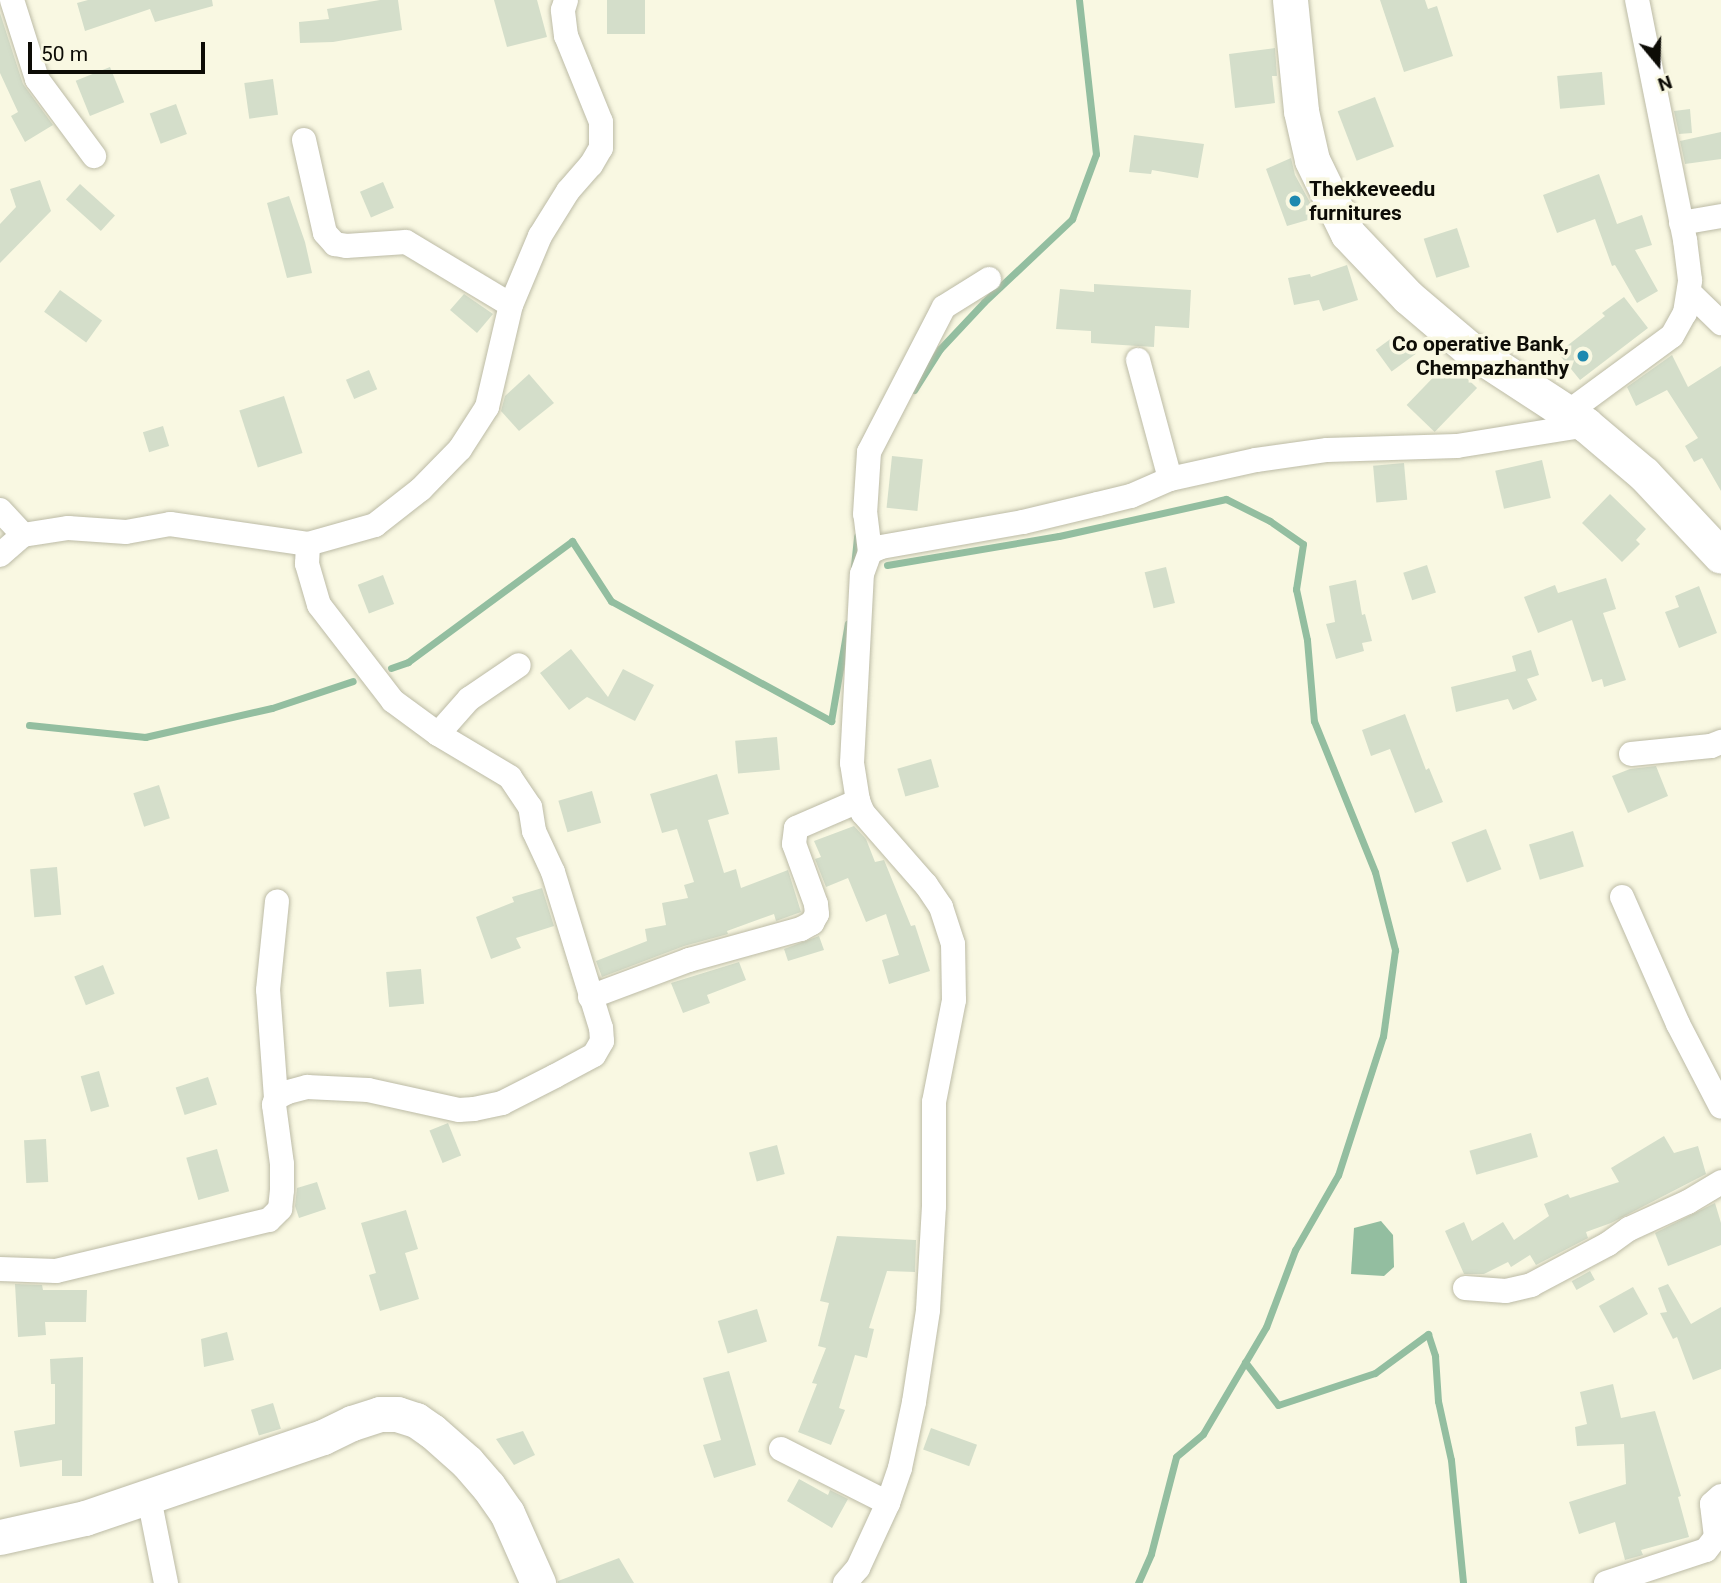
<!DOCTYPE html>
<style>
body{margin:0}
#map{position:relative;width:1721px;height:1583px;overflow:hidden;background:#f9f8e2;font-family:Roboto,sans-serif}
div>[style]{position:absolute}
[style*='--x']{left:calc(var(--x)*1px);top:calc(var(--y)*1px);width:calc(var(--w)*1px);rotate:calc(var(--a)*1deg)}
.water>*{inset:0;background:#93bea0}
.stream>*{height:7px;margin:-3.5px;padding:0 3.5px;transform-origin:3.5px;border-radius:3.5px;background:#93bea0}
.building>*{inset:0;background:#d4deca;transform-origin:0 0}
.roads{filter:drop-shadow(0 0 2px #bcbba6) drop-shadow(0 0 2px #bcbba6)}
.street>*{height:24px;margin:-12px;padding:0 12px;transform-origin:12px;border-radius:12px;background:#fff}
.secondary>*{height:35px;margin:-17.5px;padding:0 17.5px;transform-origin:17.5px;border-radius:17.5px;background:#fff}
.dots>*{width:19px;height:19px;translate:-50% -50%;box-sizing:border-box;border:4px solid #f9f8e2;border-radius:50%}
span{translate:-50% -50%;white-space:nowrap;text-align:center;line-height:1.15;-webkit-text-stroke:7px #f9f8e2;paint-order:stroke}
.poi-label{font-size:21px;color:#0d0c06;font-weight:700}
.left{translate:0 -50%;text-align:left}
.right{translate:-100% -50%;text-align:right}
.north{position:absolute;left:1623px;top:28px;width:70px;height:70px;-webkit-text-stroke:5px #f9f8e2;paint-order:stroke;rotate:161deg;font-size:19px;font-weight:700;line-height:28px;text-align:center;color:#0d0c06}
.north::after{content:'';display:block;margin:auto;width:24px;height:32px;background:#0d0c06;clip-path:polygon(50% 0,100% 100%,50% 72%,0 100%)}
.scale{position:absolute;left:28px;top:42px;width:177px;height:32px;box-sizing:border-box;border:4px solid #0d0c06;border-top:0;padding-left:9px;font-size:21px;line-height:24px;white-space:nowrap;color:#0d0c06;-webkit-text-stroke:5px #f9f8e2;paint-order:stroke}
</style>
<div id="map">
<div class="water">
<i style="clip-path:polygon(1381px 1221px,1393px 1235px,1394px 1267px,1384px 1276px,1351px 1274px,1354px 1228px)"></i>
</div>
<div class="stream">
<i style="--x:914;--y:390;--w:49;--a:-57.6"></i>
<i style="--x:940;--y:349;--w:64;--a:-46.9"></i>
<i style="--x:984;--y:302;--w:121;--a:-43.3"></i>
<i style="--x:1072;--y:219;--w:69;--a:-69.7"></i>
<i style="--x:1096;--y:154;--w:155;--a:-96.3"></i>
<i style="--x:887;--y:565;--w:174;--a:-9.6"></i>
<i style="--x:1059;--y:536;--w:171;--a:-12.5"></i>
<i style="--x:1226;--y:499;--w:49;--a:26.6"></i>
<i style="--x:1270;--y:521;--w:40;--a:34.9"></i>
<i style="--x:1303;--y:544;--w:46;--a:98.8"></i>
<i style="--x:1296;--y:589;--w:52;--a:77.8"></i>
<i style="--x:1307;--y:640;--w:81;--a:85.1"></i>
<i style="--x:1314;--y:721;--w:163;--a:68"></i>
<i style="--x:1375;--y:872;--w:81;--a:75.6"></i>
<i style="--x:1395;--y:950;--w:87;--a:97.9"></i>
<i style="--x:1383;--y:1036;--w:146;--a:107.9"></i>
<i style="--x:1338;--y:1175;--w:86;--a:119.8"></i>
<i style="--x:1295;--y:1250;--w:82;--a:110.6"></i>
<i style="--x:1266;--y:1327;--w:124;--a:120.5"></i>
<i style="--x:1203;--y:1434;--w:35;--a:140"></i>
<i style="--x:1176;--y:1457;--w:100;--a:104.5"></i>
<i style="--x:1151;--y:1554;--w:32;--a:114"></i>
<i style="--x:854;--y:566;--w:30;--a:-84"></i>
<i style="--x:391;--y:668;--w:18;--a:-19"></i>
<i style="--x:408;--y:662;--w:204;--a:-36.4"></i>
<i style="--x:572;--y:541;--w:72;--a:57"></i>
<i style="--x:611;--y:601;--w:251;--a:28.6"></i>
<i style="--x:831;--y:721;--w:99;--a:-80.2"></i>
<i style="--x:29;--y:725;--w:117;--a:5.9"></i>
<i style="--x:145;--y:737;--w:130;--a:-12.9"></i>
<i style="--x:272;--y:708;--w:85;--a:-18.4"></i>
<i style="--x:1245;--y:1362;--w:54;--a:52.5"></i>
<i style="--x:1278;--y:1405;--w:102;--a:-18.3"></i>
<i style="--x:1375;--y:1373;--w:66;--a:-36.3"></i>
<i style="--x:1428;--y:1334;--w:23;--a:72"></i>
<i style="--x:1435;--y:1356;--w:45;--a:86.2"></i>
<i style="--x:1438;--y:1401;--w:60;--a:77.6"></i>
<i style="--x:1451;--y:1460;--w:124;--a:84.4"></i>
</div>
<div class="building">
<i style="clip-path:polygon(88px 0,212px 0,213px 6px,155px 22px,150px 9px,85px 31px,77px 3px)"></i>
<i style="clip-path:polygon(380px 0,398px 0,402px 30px,333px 42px,300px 43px,299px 22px,329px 19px,327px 9px)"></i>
<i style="clip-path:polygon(494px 0,537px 0,547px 37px,507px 47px)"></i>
<i style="left:607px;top:0;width:38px;height:34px"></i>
<i style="clip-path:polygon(1380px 0,1425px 0,1428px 9px,1437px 6px,1453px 56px,1404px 72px)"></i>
<i style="clip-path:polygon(0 13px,23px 84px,53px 125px,25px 142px,11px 116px,18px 112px,0 73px)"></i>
<i style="clip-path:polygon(1275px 48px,1277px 76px,1272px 76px,1275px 103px,1235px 108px,1229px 54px)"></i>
<i style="left:110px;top:67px;width:38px;height:37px;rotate:68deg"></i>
<i style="left:1602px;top:72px;width:33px;height:45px;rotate:85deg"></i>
<i style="left:273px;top:79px;width:36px;height:29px;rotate:82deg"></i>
<i style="left:1375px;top:97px;width:53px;height:40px;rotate:69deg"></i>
<i style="left:176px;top:104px;width:32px;height:28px;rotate:70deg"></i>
<i style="clip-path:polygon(1690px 109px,1692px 133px,1679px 134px,1674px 111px)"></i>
<i style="clip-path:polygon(1721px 132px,1721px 159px,1685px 164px,1680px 141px)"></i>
<i style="clip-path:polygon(1134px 135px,1204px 144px,1198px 178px,1152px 170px,1151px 174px,1129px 172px)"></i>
<i style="clip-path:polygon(1291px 158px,1295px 175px,1318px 217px,1287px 226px,1266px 169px)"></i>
<i style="clip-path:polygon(1599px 174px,1617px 224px,1642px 215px,1652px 245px,1635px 250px,1658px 291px,1637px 303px,1615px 265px,1612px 266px,1595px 219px,1557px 233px,1543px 195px)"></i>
<i style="clip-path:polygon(40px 180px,51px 211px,0 263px,0 224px,16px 207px,10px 189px)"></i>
<i style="left:383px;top:182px;width:28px;height:25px;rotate:67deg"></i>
<i style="left:80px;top:184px;width:47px;height:21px;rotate:42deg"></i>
<i style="clip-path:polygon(289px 196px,305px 242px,312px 273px,287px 278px,267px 203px)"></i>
<i style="left:1457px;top:228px;width:41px;height:35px;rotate:72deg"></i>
<i style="clip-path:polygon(1347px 265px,1358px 300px,1323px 311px,1319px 300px,1294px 305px,1288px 278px,1310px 274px,1311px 277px)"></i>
<i style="clip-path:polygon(1094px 284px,1191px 290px,1189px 328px,1155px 326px,1154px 347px,1091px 343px,1091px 331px,1056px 329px,1060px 289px,1094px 292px)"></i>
<i style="left:60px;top:290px;width:52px;height:27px;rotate:36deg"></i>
<i style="clip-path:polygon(464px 294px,493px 314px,477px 333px,450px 310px)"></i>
<i style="clip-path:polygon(1624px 297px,1648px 328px,1580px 380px,1558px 353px,1605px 316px,1602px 313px)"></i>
<i style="left:1400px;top:332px;width:27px;height:30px;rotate:54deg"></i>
<i style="clip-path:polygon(1672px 355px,1688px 387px,1721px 366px,1721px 491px,1702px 458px,1694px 462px,1685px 446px,1698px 438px,1667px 390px,1636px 406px,1627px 387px)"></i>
<i style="left:1449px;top:361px;width:39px;height:61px;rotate:44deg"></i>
<i style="left:369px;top:370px;width:21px;height:25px;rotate:67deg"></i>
<i style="clip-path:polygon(529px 374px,554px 403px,519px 431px,501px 411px,505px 396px)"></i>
<i style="left:284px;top:396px;width:60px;height:47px;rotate:72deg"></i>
<i style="left:163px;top:426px;width:21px;height:21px;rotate:73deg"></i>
<i style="left:892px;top:456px;width:31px;height:52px;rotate:6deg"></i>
<i style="left:1542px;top:460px;width:39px;height:48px;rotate:77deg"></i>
<i style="left:1404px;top:463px;width:37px;height:31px;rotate:85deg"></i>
<i style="clip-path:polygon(1610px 494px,1646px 529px,1636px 540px,1640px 544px,1622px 562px,1582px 523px)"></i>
<i style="left:1427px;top:565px;width:29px;height:25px;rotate:72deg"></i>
<i style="left:1166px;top:567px;width:37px;height:22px;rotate:76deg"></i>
<i style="left:383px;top:575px;width:31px;height:27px;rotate:69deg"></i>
<i style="clip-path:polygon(1606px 578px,1616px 609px,1603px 613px,1626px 680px,1604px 687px,1602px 679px,1592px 682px,1572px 620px,1538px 633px,1524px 597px,1555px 585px,1558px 593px)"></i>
<i style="clip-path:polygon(1356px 580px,1362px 615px,1365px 614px,1372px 641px,1362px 643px,1364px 651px,1336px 659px,1326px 624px,1335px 622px,1329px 586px)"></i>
<i style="clip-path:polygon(1699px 586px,1717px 633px,1679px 648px,1665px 612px,1679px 607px,1675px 596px)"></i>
<i style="clip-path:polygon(571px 649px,608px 697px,623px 669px,654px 685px,635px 721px,587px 697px,569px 710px,540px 673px)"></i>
<i style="clip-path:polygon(1531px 650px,1539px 675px,1527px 679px,1537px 700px,1513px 710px,1508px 699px,1456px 712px,1451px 687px,1516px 671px,1512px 656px)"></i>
<i style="clip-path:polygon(1405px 714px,1426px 770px,1429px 768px,1443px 802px,1415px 813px,1390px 749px,1371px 756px,1362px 730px)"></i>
<i style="left:777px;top:737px;width:33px;height:42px;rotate:85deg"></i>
<i style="left:931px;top:759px;width:29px;height:35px;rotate:74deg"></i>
<i style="clip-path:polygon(1656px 766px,1668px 796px,1628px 813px,1612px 776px,1630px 769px)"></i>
<i style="clip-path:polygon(717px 774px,729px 814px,708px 820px,724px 873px,736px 869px,741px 888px,788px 870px,801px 912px,776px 921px,774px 914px,727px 931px,728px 934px,684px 946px,602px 977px,596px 961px,647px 941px,645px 929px,666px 925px,662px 903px,688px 898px,684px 885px,694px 882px,677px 829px,662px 833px,650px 794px)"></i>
<i style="left:159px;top:785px;width:35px;height:27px;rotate:72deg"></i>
<i style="left:592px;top:791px;width:33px;height:35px;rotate:74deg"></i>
<i style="clip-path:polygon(854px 826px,866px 839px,875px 862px,884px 860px,911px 926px,915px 925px,930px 971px,889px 984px,882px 960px,899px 955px,886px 914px,866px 922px,848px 878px,826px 887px,815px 859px,821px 857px,814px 841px)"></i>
<i style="left:1486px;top:829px;width:43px;height:37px;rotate:69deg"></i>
<i style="left:1573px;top:831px;width:37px;height:46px;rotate:73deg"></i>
<i style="left:57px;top:867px;width:48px;height:27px;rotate:85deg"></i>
<i style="clip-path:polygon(542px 888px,554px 926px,516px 938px,521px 948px,491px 959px,476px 917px,514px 902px,512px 897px)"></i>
<i style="clip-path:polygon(819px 936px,824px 950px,788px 961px,784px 949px)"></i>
<i style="clip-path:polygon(739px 962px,746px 980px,707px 995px,710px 1003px,683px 1013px,671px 983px)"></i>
<i style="left:103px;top:965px;width:31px;height:31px;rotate:68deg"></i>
<i style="left:421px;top:969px;width:35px;height:35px;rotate:85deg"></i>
<i style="left:99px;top:1071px;width:37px;height:19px;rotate:74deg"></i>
<i style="left:208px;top:1077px;width:29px;height:34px;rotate:72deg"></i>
<i style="left:448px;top:1123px;width:35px;height:20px;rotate:68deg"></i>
<i style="left:1531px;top:1133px;width:25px;height:64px;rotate:74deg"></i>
<i style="clip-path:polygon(1664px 1136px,1674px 1153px,1698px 1146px,1706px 1174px,1611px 1223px,1586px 1232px,1588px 1238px,1536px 1265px,1530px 1255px,1511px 1267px,1508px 1262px,1484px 1274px,1464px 1274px,1445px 1231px,1464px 1222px,1472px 1241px,1503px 1222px,1514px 1240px,1549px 1216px,1544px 1204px,1568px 1194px,1570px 1198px,1619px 1182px,1611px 1168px)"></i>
<i style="left:46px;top:1139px;width:43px;height:22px;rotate:87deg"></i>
<i style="left:777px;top:1145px;width:30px;height:29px;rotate:75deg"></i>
<i style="left:217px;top:1149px;width:44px;height:32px;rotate:74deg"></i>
<i style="clip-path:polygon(317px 1182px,326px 1209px,299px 1218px,295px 1206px,297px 1188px)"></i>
<i style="clip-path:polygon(1715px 1203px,1721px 1223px,1721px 1245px,1668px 1266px,1655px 1233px)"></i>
<i style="clip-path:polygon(406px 1210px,418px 1249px,405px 1253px,419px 1299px,380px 1311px,369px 1275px,376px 1273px,361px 1223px)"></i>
<i style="clip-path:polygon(837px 1236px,916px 1240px,915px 1272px,887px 1271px,869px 1328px,874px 1329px,867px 1358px,855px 1355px,839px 1408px,845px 1410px,831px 1445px,798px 1432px,817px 1384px,812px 1383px,826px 1348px,818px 1346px,829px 1303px,820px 1301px)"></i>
<i style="left:1590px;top:1271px;width:10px;height:21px;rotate:61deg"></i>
<i style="clip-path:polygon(15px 1284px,42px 1285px,43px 1290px,87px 1290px,86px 1322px,45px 1322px,46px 1335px,18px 1337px)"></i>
<i style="clip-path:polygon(1668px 1284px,1691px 1324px,1721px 1307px,1721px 1369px,1693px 1380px,1677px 1337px,1673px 1339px,1660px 1313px,1667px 1312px,1658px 1288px)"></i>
<i style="left:1633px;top:1287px;width:31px;height:39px;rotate:61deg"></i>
<i style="left:757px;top:1309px;width:34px;height:41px;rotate:73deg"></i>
<i style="clip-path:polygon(227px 1332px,234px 1360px,204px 1367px,201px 1339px)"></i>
<i style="clip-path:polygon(83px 1357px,82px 1476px,62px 1476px,62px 1460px,20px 1467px,14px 1431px,55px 1424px,55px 1384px,51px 1384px,50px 1359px)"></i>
<i style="clip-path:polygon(729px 1371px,756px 1465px,714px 1478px,703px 1445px,721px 1440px,703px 1378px)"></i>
<i style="clip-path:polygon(1613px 1384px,1621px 1418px,1655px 1411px,1681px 1496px,1678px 1497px,1689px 1537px,1641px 1550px,1643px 1555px,1625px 1560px,1615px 1522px,1579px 1534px,1569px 1502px,1626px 1484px,1624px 1444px,1577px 1446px,1575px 1427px,1587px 1424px,1580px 1392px)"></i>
<i style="left:273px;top:1403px;width:27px;height:23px;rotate:73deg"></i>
<i style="left:931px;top:1428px;width:49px;height:23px;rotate:20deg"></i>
<i style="clip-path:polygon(523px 1431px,535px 1455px,514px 1465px,496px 1439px)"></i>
<i style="clip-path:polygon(799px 1479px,828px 1495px,830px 1490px,848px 1499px,832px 1528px,787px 1501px)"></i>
<i style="clip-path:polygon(619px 1558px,634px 1583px,558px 1583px,558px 1581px)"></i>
</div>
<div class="roads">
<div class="street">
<i style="--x:12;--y:0;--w:83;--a:72.4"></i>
<i style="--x:37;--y:79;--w:96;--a:53.5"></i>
<i style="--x:304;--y:140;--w:95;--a:77.3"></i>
<i style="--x:325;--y:233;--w:15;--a:48"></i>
<i style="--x:335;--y:244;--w:11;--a:10"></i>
<i style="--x:346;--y:246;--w:60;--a:-3.8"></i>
<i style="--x:406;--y:242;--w:122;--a:31"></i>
<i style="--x:1681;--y:223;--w:41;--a:-9.9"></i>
<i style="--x:1689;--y:292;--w:45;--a:44.1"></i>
<i style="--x:1138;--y:360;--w:123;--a:74.9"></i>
<i style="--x:1567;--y:413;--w:130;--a:-36.3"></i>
<i style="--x:1672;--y:336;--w:26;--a:-61"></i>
<i style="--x:1685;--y:313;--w:33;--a:-81"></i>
<i style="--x:1690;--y:280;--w:40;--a:-97.1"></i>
<i style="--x:1685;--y:240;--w:245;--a:-101.3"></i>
<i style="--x:0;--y:510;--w:34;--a:47"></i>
<i style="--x:870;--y:552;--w:38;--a:-97"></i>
<i style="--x:865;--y:514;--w:62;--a:-86.3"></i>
<i style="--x:869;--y:452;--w:163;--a:-62.7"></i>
<i style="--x:944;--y:307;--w:53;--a:-31.9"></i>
<i style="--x:0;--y:555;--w:30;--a:-41"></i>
<i style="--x:23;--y:535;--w:46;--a:-8.8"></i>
<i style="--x:68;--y:528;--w:58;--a:3.9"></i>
<i style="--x:126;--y:532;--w:45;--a:-10.3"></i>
<i style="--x:170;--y:524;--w:139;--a:8.2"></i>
<i style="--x:308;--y:544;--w:70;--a:-15.8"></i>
<i style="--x:375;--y:525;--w:58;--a:-38"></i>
<i style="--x:421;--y:489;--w:56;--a:-45.7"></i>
<i style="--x:460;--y:449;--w:50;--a:-57.3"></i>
<i style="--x:487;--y:407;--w:105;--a:-76.8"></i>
<i style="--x:511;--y:305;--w:75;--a:-67.2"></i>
<i style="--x:540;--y:236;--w:53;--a:-58.1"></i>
<i style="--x:568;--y:191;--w:35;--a:-49"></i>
<i style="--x:591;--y:165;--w:20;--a:-60"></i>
<i style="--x:601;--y:148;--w:26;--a:-90"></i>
<i style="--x:601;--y:122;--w:93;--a:-112.1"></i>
<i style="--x:566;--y:36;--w:26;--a:-97"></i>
<i style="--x:563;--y:10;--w:10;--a:-73"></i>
<i style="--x:438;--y:734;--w:47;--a:-48.5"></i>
<i style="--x:469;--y:699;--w:60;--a:-34.2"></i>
<i style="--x:1631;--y:754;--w:80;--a:-5.7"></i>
<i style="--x:1711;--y:746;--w:11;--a:-22"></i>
<i style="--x:1622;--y:897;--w:139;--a:66.2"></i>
<i style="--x:1678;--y:1024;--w:93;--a:62.6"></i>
<i style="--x:590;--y:997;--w:106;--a:-20.5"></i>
<i style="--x:689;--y:960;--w:116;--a:-15.5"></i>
<i style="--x:801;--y:929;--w:13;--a:-29"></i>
<i style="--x:812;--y:923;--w:10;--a:-61"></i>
<i style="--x:817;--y:914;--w:10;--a:-96"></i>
<i style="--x:816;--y:904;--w:64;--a:-110.1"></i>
<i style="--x:794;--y:844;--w:16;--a:-83"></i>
<i style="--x:796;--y:828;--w:68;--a:-23.5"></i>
<i style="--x:276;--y:1098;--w:108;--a:-94.2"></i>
<i style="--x:268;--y:990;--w:89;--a:-84.2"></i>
<i style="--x:0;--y:1269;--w:56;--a:2"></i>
<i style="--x:56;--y:1271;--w:219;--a:-13.5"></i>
<i style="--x:269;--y:1220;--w:16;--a:-45"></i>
<i style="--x:280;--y:1209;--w:19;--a:-84"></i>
<i style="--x:282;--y:1190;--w:26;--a:-90"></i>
<i style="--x:282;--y:1164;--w:60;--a:-97.7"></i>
<i style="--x:274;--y:1105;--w:7;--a:-74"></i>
<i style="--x:276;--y:1098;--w:13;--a:-27"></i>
<i style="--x:288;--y:1092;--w:20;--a:-15"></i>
<i style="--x:307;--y:1087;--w:61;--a:2.8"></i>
<i style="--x:368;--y:1090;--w:93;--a:12.4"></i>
<i style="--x:459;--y:1110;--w:15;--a:-4"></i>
<i style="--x:474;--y:1109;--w:29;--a:-12"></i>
<i style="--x:502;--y:1103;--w:59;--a:-27"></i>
<i style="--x:555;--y:1076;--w:44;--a:-28.3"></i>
<i style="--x:594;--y:1055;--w:16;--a:-60"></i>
<i style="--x:602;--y:1041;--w:13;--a:-94"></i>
<i style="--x:601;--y:1028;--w:163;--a:-107.1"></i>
<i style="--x:553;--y:872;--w:45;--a:-114.9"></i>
<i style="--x:534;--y:831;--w:24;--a:-99"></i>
<i style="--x:530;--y:807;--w:36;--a:-124"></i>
<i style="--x:510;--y:777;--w:84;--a:-149.2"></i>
<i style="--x:438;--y:734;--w:56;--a:-143.7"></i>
<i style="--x:393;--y:701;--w:121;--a:-127.6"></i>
<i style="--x:319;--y:605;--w:43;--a:-106.3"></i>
<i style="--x:307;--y:564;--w:20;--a:-87"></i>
<i style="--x:1465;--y:1288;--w:41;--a:4.2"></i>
<i style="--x:1506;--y:1291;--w:26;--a:-13"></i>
<i style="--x:1531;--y:1285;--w:87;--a:-28"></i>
<i style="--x:1608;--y:1244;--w:26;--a:-36"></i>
<i style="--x:1629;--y:1229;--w:65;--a:-24.6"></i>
<i style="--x:1688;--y:1202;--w:39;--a:-31"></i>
<i style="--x:781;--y:1449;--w:120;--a:26.8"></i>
<i style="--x:149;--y:1498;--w:87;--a:78.7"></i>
<i style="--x:845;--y:1583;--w:20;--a:-49"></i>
<i style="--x:858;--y:1568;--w:72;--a:-65.2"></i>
<i style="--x:888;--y:1503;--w:37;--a:-71"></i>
<i style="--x:900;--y:1468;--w:67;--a:-78"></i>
<i style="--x:914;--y:1402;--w:93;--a:-81.3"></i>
<i style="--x:928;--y:1310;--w:103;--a:-86.7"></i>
<i style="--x:934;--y:1207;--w:105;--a:-90"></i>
<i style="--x:934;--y:1102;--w:104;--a:-78.9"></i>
<i style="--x:954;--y:1000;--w:56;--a:-91"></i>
<i style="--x:953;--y:944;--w:39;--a:-108"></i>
<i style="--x:941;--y:907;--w:27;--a:-124"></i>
<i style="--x:926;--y:885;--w:96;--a:-131.2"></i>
<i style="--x:863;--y:813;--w:13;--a:-113"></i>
<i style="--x:858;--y:801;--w:38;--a:-99"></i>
<i style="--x:852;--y:763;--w:189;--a:-87"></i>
<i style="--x:862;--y:574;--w:23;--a:-70"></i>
<i style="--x:870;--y:552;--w:12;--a:-24"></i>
<i style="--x:881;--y:547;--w:144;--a:-10"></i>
<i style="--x:1023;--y:522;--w:77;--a:-13.5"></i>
<i style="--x:1098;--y:504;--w:34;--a:-14"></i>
<i style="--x:1131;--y:496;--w:43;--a:-23.6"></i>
<i style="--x:1170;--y:479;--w:88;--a:-12.5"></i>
<i style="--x:1256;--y:460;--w:72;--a:-8"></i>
<i style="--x:1327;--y:450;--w:130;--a:-1.8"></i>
<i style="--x:1457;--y:446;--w:131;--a:-9.2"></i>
<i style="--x:1606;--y:1583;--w:105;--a:-18.3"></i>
<i style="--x:1706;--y:1550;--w:16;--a:-52"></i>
<i style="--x:1716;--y:1537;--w:33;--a:-97"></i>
<i style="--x:1712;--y:1504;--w:12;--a:-42"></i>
</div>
<div class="secondary">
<i style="--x:1290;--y:0;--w:112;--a:84.3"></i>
<i style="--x:1301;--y:111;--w:50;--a:77.3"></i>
<i style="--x:1312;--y:160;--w:82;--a:64.1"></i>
<i style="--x:1348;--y:234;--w:87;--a:46.4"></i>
<i style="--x:1408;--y:297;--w:79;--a:40.4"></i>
<i style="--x:1468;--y:348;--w:141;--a:33.1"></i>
<i style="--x:1586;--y:425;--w:76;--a:40.2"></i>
<i style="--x:1644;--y:474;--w:112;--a:46.8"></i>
<i style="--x:0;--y:1537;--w:87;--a:-12.6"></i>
<i style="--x:85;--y:1518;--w:251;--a:-18.8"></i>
<i style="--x:323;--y:1437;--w:32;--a:-26"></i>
<i style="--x:352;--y:1423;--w:29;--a:-18"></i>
<i style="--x:380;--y:1414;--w:17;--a:0"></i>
<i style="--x:397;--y:1414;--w:20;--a:18"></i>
<i style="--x:416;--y:1420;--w:19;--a:35"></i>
<i style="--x:432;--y:1431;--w:47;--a:41.5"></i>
<i style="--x:467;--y:1462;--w:32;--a:49"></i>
<i style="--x:488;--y:1486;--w:33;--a:55"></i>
<i style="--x:507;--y:1513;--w:77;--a:66.1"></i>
</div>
</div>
<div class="dots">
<i style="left:1295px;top:201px;background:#1e89b0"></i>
<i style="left:1583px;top:356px;background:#1e89b0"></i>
</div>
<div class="poi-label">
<span class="left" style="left:1309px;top:201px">Thekkeveedu<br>furnitures</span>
<span class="right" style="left:1569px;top:356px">Co operative Bank,<br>Chempazhanthy</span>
</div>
<div class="north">N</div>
<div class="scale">50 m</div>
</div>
